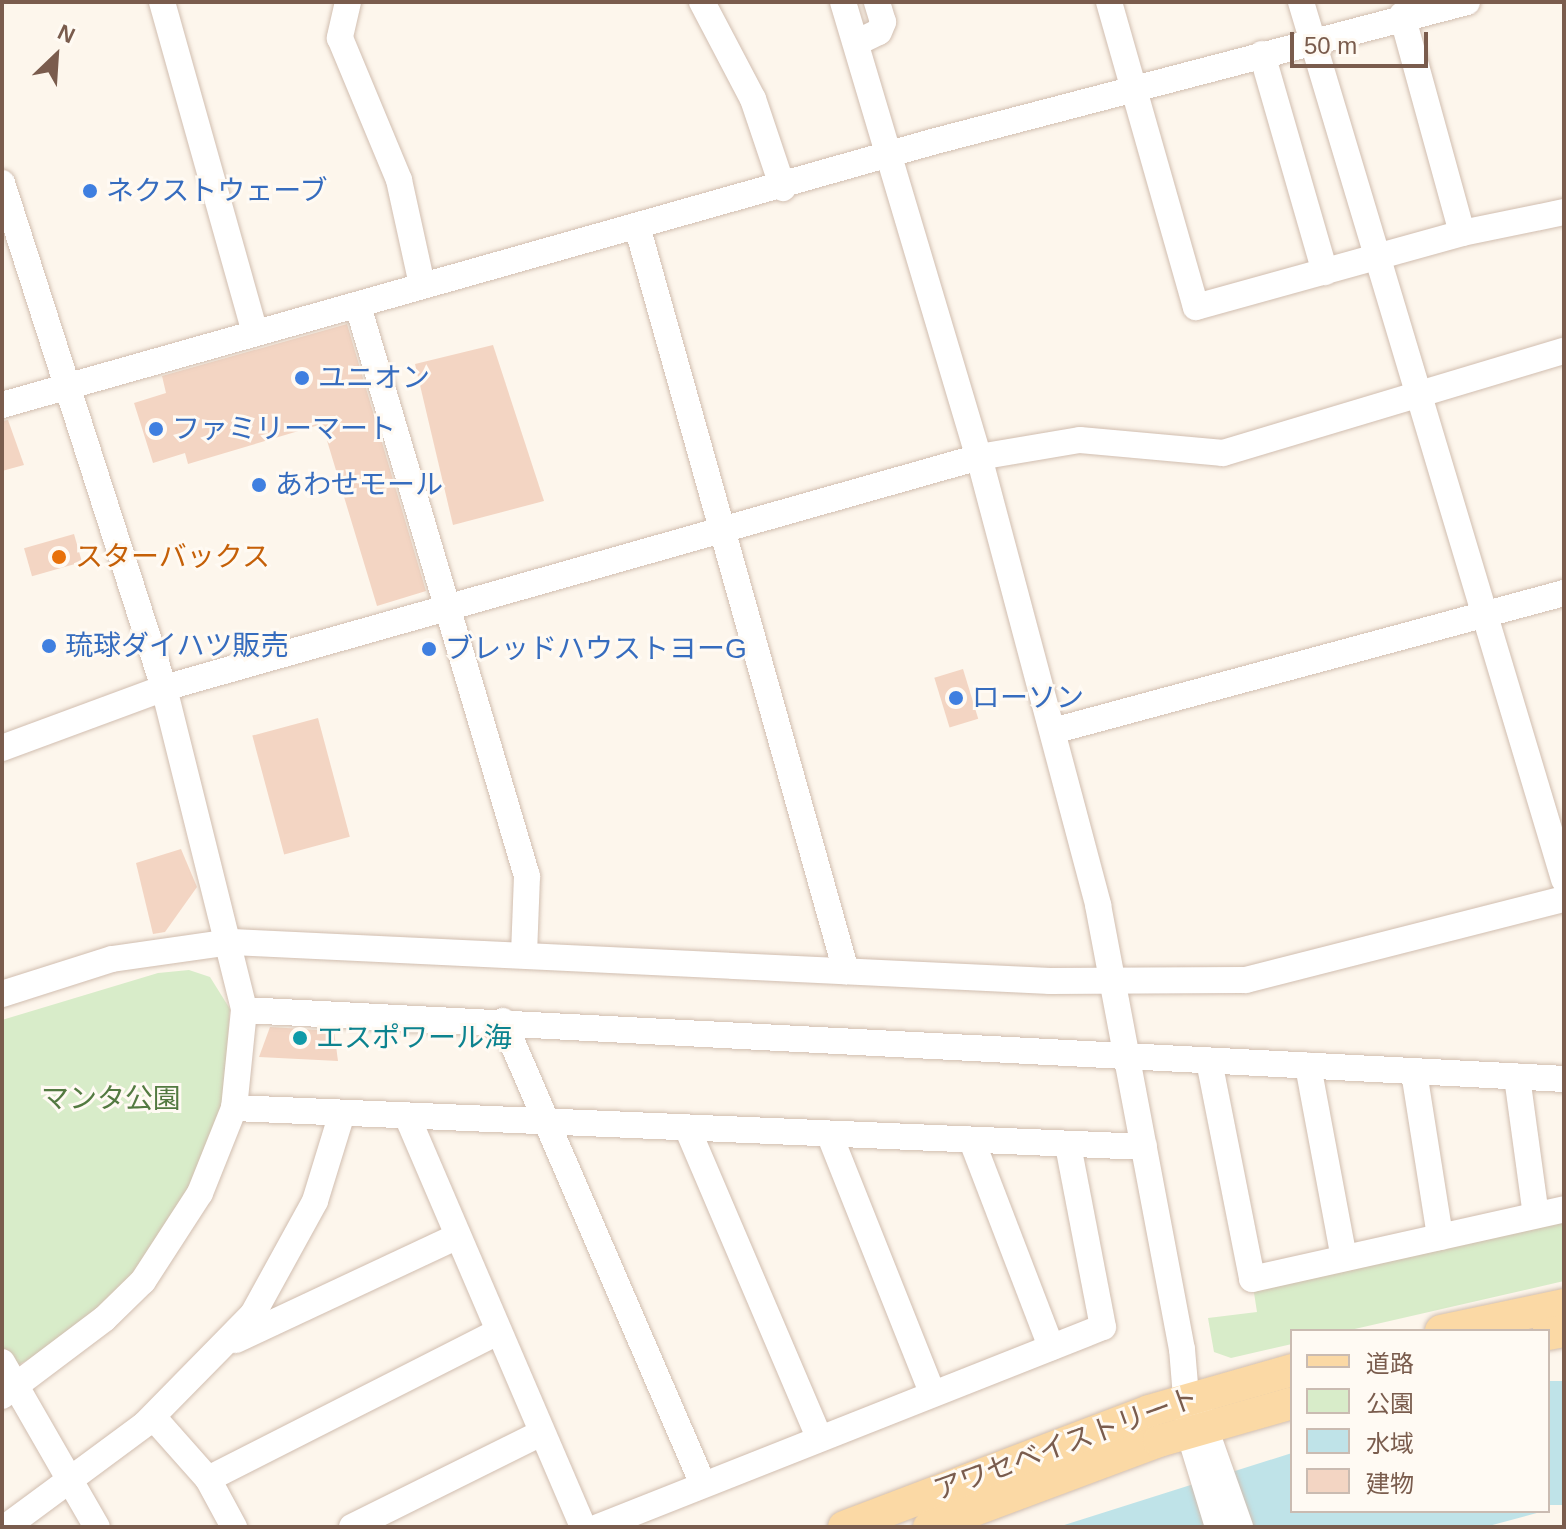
<!DOCTYPE html>
<meta charset="utf-8">
<style>
body{margin:0}
#map{position:relative;width:1566px;height:1529px;overflow:hidden;background:#fdf6ec;font-family:Helvetica,"Noto Sans JP",sans-serif}
div>[style]{position:absolute}
[style*='--x']{left:calc(var(--x)*1px);top:calc(var(--y)*1px);width:calc(var(--w)*1px);rotate:calc(var(--a)*1deg)}
.green>*{inset:0;background:#d8ecc9}
.water>*{inset:0;background:#bfe3e8;transform-origin:0 0}
.building>*{inset:0;background:#f3d5c3;transform-origin:0 0}
.roads{filter:drop-shadow(0 0 2px #d1beb0) drop-shadow(0 0 2px #d1beb0)}
.minor>*{height:26px;margin:-13px;padding:0 13px;transform-origin:13px;border-radius:13px;background:#fff}
.major>*{height:32px;margin:-16px;padding:0 16px;transform-origin:16px;border-radius:16px;background:#fbd9a5}
.dots>*{width:22px;height:22px;translate:-50% -50%;box-sizing:border-box;border:4px solid #fffaf3;border-radius:50%}
span{translate:-50% -50%;white-space:nowrap;text-align:center;line-height:1.15;-webkit-text-stroke:6px #fffaf3;paint-order:stroke}
.shop-label{font-size:28px;color:#366cbe}
.left{translate:0 -50%;text-align:left}
.food-label{font-size:28px;color:#c56008}
.culture-label{font-size:28px;color:#0d838f}
.park-label{font-size:28px;color:#537a41}
.street-label{font-size:28px;color:#7a5c4d}
.frame{position:absolute;inset:0;border:4px solid #7a5c4d;pointer-events:none}
.legend{position:absolute;left:1290px;top:1329px;width:260px;height:184px;box-sizing:border-box;background:#fffaf3;border:2px solid #cabbb1;margin:0;padding:10px 14px;list-style:none;font-size:24px;color:#7a5c4d}
.legend li{display:flex;align-items:center;gap:16px;height:40px}
.legend b{width:40px;border:2px solid #cabbb1}
.north{position:absolute;left:16px;top:16px;width:80px;height:80px;-webkit-text-stroke:6px #fffaf3;paint-order:stroke;rotate:25deg;font-size:22px;font-weight:700;line-height:32px;text-align:center;color:#7a5c4d}
.north::after{content:'';display:block;margin:auto;width:28px;height:36px;background:#7a5c4d;clip-path:polygon(50% 0,100% 100%,50% 72%,0 100%)}
.scale{position:absolute;left:1290px;top:32px;width:138px;height:36px;box-sizing:border-box;border:4px solid #7a5c4d;border-top:0;padding-left:10px;font-size:24px;line-height:28px;white-space:nowrap;color:#7a5c4d;-webkit-text-stroke:6px #fffaf3;paint-order:stroke}
</style>
<div id="map">
<div class="green">
<i style="clip-path:polygon(189px 970px,210px 977px,230px 1009px,223px 1109px,195px 1189px,137px 1279px,49px 1349px,12px 1368px,2px 1349px,2px 1020px,158px 973px)"></i>
<i style="clip-path:polygon(1564px 1212px,1564px 1281px,1346px 1331px,1292px 1331px,1292px 1344px,1231px 1358px,1214px 1352px,1208px 1318px,1257px 1312px,1252px 1280px)"></i>
</div>
<div class="water">
<i style="left:1564px;top:1381px;width:124px;height:16px;rotate:90deg"></i>
<i style="clip-path:polygon(1292px 1453px,1292px 1511px,1544px 1511px,1485px 1527px,1058px 1527px)"></i>
</div>
<div class="building">
<i style="clip-path:polygon(347px 324px,426px 591px,377px 606px,322px 424px,188px 464px,185px 453px,153px 463px,134px 403px,166px 393px,162px 376px)"></i>
<i style="clip-path:polygon(493px 345px,544px 501px,453px 525px,415px 364px)"></i>
<i style="clip-path:polygon(8px 420px,24px 465px,2px 471px,2px 421px)"></i>
<i style="left:74px;top:534px;width:29px;height:52px;rotate:74deg"></i>
<i style="left:963px;top:669px;width:52px;height:30px;rotate:73deg"></i>
<i style="left:318px;top:718px;width:123px;height:68px;rotate:75deg"></i>
<i style="clip-path:polygon(181px 849px,197px 887px,165px 932px,153px 934px,136px 863px)"></i>
<i style="clip-path:polygon(270px 1027px,334px 1031px,338px 1061px,259px 1057px)"></i>
</div>
<div class="roads">
<div class="minor">
<i style="--x:162;--y:2;--w:340;--a:74.3"></i>
<i style="--x:348;--y:2;--w:37;--a:103"></i>
<i style="--x:340;--y:38;--w:154;--a:67.4"></i>
<i style="--x:399;--y:180;--w:107;--a:77.6"></i>
<i style="--x:702;--y:2;--w:110;--a:62.3"></i>
<i style="--x:753;--y:99;--w:94;--a:71.4"></i>
<i style="--x:843;--y:2;--w:475;--a:73.4"></i>
<i style="--x:979;--y:457;--w:464;--a:75.1"></i>
<i style="--x:1098;--y:905;--w:452;--a:79.3"></i>
<i style="--x:1182;--y:1349;--w:83;--a:85.2"></i>
<i style="--x:1189;--y:1432;--w:99;--a:73"></i>
<i style="--x:1109;--y:2;--w:317;--a:74.1"></i>
<i style="--x:1196;--y:307;--w:276;--a:-15.5"></i>
<i style="--x:1462;--y:233;--w:104;--a:-11.6"></i>
<i style="--x:1301;--y:2;--w:916;--a:73.31"></i>
<i style="--x:1402;--y:15;--w:226;--a:74.6"></i>
<i style="--x:856;--y:43;--w:25;--a:-26"></i>
<i style="--x:879;--y:32;--w:11;--a:-68"></i>
<i style="--x:883;--y:22;--w:21;--a:-107"></i>
<i style="--x:1262;--y:54;--w:227;--a:73.9"></i>
<i style="--x:2;--y:183;--w:530;--a:72.21"></i>
<i style="--x:164;--y:688;--w:332;--a:76"></i>
<i style="--x:244;--y:1010;--w:99;--a:95.8"></i>
<i style="--x:234;--y:1108;--w:92;--a:111.8"></i>
<i style="--x:200;--y:1193;--w:105;--a:122.9"></i>
<i style="--x:143;--y:1281;--w:54;--a:135.7"></i>
<i style="--x:104;--y:1319;--w:128;--a:143"></i>
<i style="--x:637;--y:226;--w:774;--a:74.33"></i>
<i style="--x:358;--y:306;--w:595;--a:73.49"></i>
<i style="--x:527;--y:876;--w:78;--a:92.2"></i>
<i style="--x:2;--y:405;--w:966;--a:-15.79"></i>
<i style="--x:932;--y:142;--w:553;--a:-14.66"></i>
<i style="--x:1053;--y:731;--w:529;--a:-15.11"></i>
<i style="--x:2;--y:748;--w:173;--a:-20.3"></i>
<i style="--x:164;--y:688;--w:847;--a:-15.82"></i>
<i style="--x:979;--y:457;--w:102;--a:-9.6"></i>
<i style="--x:1080;--y:440;--w:144;--a:5.2"></i>
<i style="--x:1223;--y:453;--w:356;--a:-16.7"></i>
<i style="--x:2;--y:994;--w:115;--a:-17.7"></i>
<i style="--x:112;--y:959;--w:121;--a:-8.1"></i>
<i style="--x:232;--y:942;--w:819;--a:2.73"></i>
<i style="--x:1050;--y:981;--w:196;--a:-0.3"></i>
<i style="--x:1246;--y:980;--w:328;--a:-14.3"></i>
<i style="--x:244;--y:1010;--w:1322;--a:2.99"></i>
<i style="--x:503;--y:1021;--w:502;--a:66.65"></i>
<i style="--x:1209;--y:1061;--w:222;--a:78.8"></i>
<i style="--x:1252;--y:1279;--w:320;--a:-12.6"></i>
<i style="--x:1308;--y:1066;--w:195;--a:79.4"></i>
<i style="--x:1414;--y:1072;--w:167;--a:81"></i>
<i style="--x:1517;--y:1077;--w:139;--a:82.2"></i>
<i style="--x:234;--y:1108;--w:911;--a:2.45"></i>
<i style="--x:407;--y:1116;--w:447;--a:66.8"></i>
<i style="--x:688;--y:1130;--w:332;--a:66.9"></i>
<i style="--x:830;--y:1136;--w:273;--a:68.3"></i>
<i style="--x:972;--y:1141;--w:221;--a:69"></i>
<i style="--x:236;--y:1340;--w:245;--a:-25.1"></i>
<i style="--x:2;--y:1362;--w:190;--a:60.1"></i>
<i style="--x:1199;--y:1411;--w:123;--a:70.5"></i>
<i style="--x:153;--y:1417;--w:83;--a:48.4"></i>
<i style="--x:208;--y:1479;--w:55;--a:61.6"></i>
<i style="--x:208;--y:1479;--w:325;--a:-26.9"></i>
<i style="--x:6;--y:1527;--w:173;--a:-36.5"></i>
<i style="--x:145;--y:1424;--w:154;--a:-45.5"></i>
<i style="--x:253;--y:1314;--w:129;--a:-61.2"></i>
<i style="--x:315;--y:1201;--w:92;--a:-72.9"></i>
<i style="--x:352;--y:1527;--w:211;--a:-26.4"></i>
<i style="--x:598;--y:1527;--w:543;--a:-21.61"></i>
<i style="--x:1103;--y:1327;--w:185;--a:-100.9"></i>
</div>
<div class="major">
<i style="--x:1441;--y:1331;--w:126;--a:-11.9"></i>
<i style="--x:1548;--y:1334;--w:16;--a:-11"></i>
<i style="--x:844;--y:1527;--w:326;--a:-20.8"></i>
<i style="--x:1149;--y:1411;--w:149;--a:-16"></i>
<i style="--x:929;--y:1527;--w:246;--a:-20.5"></i>
<i style="--x:1159;--y:1441;--w:138;--a:-15.9"></i>
</div>
</div>
<div class="dots">
<i style="left:90px;top:191px;background:#3f7fe0"></i>
<i style="left:302px;top:378px;background:#3f7fe0"></i>
<i style="left:156px;top:429px;background:#3f7fe0"></i>
<i style="left:259px;top:485px;background:#3f7fe0"></i>
<i style="left:59px;top:557px;background:#e8710a"></i>
<i style="left:49px;top:646px;background:#3f7fe0"></i>
<i style="left:429px;top:649px;background:#3f7fe0"></i>
<i style="left:956px;top:698px;background:#3f7fe0"></i>
<i style="left:300px;top:1038px;background:#0f9aa8"></i>
</div>
<div class="shop-label">
<span class="left" style="left:106px;top:191px">ネクストウェーブ</span>
<span class="left" style="left:318px;top:378px">ユニオン</span>
<span class="left" style="left:172px;top:429px">ファミリーマート</span>
<span class="left" style="left:275px;top:485px">あわせモール</span>
<span class="left" style="left:65px;top:646px">琉球ダイハツ販売</span>
<span class="left" style="left:445px;top:649px">ブレッドハウストヨーG</span>
<span class="left" style="left:972px;top:698px">ローソン</span>
</div>
<div class="food-label">
<span class="left" style="left:75px;top:557px">スターバックス</span>
</div>
<div class="culture-label">
<span class="left" style="left:316px;top:1038px">エスポワール海</span>
</div>
<div class="park-label">
<span style="left:111px;top:1099px">マンタ公園</span>
</div>
<div class="street-label">
<span style="left:1066px;top:1444px;rotate:-20deg">アワセベイストリート</span>
</div>
<div class="frame"></div>
<ul class="legend">
<li><b style="height:10px;background:#fbd9a5"></b>道路</li>
<li><b style="height:22px;background:#d8ecc9"></b>公園</li>
<li><b style="height:22px;background:#bfe3e8"></b>水域</li>
<li><b style="height:22px;background:#f3d5c3"></b>建物</li>
</ul>
<div class="north">N</div>
<div class="scale">50 m</div>
</div>
